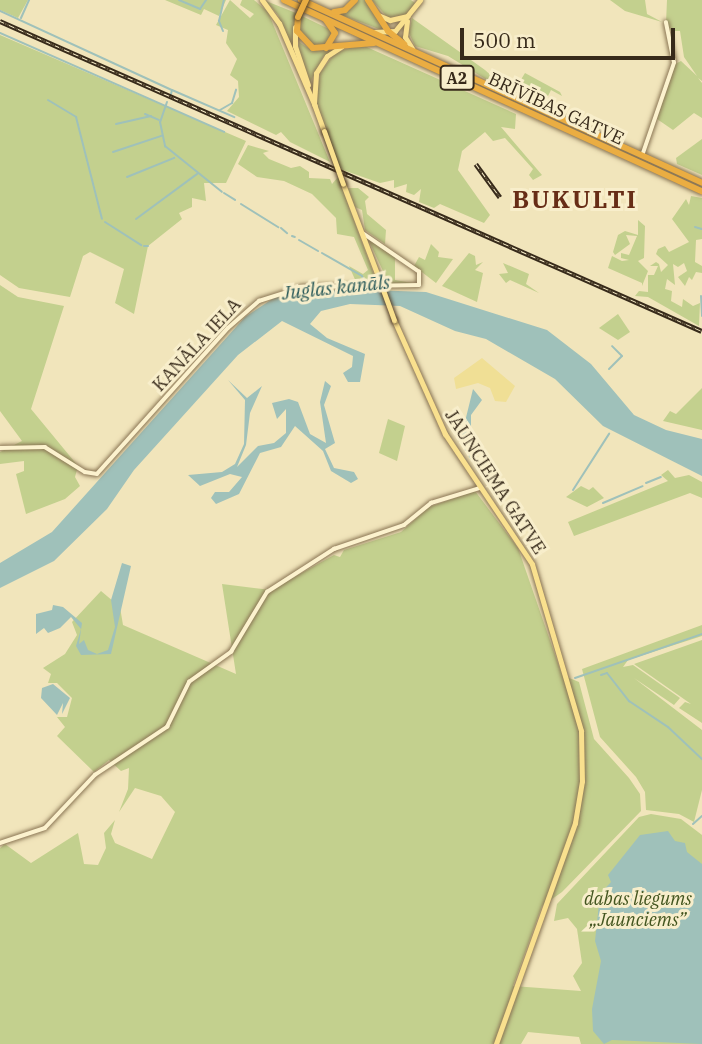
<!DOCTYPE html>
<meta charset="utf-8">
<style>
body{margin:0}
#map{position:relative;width:702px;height:1044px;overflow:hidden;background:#f1e5bb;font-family:"IBM Plex Serif",serif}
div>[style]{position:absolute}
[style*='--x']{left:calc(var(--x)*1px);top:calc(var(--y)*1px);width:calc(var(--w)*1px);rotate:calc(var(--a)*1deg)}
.green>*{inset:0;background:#c3d08e}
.sand>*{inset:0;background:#f0df95}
.water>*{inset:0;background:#9fc1ba}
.stream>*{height:2px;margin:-1px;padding:0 1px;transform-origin:1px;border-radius:1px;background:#9fc1ba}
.roads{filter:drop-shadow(0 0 2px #897453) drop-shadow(0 0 2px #897453)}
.minor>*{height:3.5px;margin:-1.75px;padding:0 1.75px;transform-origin:1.75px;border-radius:1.75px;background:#fcf2ce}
.major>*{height:5px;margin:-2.5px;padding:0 2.5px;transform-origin:2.5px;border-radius:2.5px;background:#f9e08e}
.highway>*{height:6px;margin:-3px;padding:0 3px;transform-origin:3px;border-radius:3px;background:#eaad42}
.rail>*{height:4.5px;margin-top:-2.25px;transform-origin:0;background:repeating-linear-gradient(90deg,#f8eecb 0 5px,#372a1a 0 10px);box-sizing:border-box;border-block:2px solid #372a1a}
.bridges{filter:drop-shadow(0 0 2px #564129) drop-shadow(0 0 2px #564129)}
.major-bridge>*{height:5px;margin:-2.5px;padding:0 2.5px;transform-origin:2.5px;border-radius:2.5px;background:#f9e08e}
.highway-bridge>*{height:6px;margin:-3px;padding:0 3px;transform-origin:3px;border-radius:3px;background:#eaad42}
span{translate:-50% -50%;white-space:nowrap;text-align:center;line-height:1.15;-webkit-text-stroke:6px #f8eecb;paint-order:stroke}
.shield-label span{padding:2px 5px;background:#f8eecb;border:2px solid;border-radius:5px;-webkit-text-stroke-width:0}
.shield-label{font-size:16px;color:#372a1a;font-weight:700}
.street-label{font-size:18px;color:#372a1a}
.park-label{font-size:18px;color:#43551f;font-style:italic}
.water-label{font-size:19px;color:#285858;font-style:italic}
.district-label{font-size:24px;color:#672d16;font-weight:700;letter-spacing:2px}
.scale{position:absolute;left:460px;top:28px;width:215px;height:32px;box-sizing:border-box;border:4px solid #372a1a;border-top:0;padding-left:9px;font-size:21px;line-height:24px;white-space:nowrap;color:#372a1a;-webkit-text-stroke:5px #f8eecb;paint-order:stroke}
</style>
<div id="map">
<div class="green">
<i style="clip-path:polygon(0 0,28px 0,18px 18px,0 10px)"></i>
<i style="clip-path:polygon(165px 0,226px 0,219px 16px,204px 9px,201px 15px)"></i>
<i style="clip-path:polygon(230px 0,250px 18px,254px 14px,240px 5px,242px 0,254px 0,268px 12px,330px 162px,290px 142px,281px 132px,276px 135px,227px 111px,239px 97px,238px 81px,230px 75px,237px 59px,226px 43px,228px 30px,216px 25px)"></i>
<i style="clip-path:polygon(357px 0,365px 0,387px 32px,339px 14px)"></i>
<i style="clip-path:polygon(372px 0,411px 0,415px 3px,406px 15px,388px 18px)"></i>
<i style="clip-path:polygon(610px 0,645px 0,647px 14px,662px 22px,625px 11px)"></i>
<i style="clip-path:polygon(667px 0,702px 0,702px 81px,698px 78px,702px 83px,702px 118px,694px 113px,673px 130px,657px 119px,675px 64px,681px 61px,697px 76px,684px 57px,680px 31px,671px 31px,666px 23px)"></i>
<i style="clip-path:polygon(266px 1px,296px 13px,292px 40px,295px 58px,278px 15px)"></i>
<i style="clip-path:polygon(302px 16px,333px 31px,328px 44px,316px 47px,302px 38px,298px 23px)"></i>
<i style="clip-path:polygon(412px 18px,485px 70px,494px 78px,492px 83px,448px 56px,415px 46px,409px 33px)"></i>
<i style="clip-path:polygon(0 35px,246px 141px,226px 183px,204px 183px,206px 201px,192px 198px,192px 207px,179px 213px,182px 219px,148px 246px,134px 314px,115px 303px,124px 269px,90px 252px,83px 256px,70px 297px,19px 288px,0 275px)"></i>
<i style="clip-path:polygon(299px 42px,311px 50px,334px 49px,323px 57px,310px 83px,299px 55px)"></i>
<i style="clip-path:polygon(360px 44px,516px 114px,515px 129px,501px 127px,542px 175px,533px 180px,529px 175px,533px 169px,505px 138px,493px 141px,485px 132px,462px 151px,458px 170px,490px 215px,484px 223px,440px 204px,434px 208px,419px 202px,421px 189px,414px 195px,406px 192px,407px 184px,394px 188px,394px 180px,380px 183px,340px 169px,316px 101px,320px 73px,335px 53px)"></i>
<i style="clip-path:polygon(525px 73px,560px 92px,562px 96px,551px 90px,548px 96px,536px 88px,526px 90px,525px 95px,539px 102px,514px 91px)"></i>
<i style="clip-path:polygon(702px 139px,702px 175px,677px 164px,676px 158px)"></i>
<i style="clip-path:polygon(248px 145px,269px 151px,263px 153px,269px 159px,291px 168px,300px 166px,309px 172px,309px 178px,330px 179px,332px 184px,338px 177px,377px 283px,357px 284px,349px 266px,363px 274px,368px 270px,354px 237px,337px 234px,336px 218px,312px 194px,284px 181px,257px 177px,238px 164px)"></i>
<i style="clip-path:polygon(348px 188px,358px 188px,369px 197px,365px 201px,367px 214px,386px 230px,385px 244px,365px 230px,362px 210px,355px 207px)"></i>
<i style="clip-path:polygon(691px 196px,702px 198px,702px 239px,696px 240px,695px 262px,702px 266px,702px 273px,696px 272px,692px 280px,689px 277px,685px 286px,678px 277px,687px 271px,684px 263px,678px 267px,673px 264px,675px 285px,667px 279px,665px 289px,672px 291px,671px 301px,682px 307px,683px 299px,693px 306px,700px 303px,699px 326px,648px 297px,635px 296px,639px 291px,648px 292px,648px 275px,654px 275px,658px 266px,650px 266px,656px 262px,659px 264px,661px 272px,668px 265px,656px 254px,658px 249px,665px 246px,669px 252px,689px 242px,672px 219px,686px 199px,689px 205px)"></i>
<i style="clip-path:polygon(638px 220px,645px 226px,644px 258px,638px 261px,648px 271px,642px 286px,642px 283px,608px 268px,612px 256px,622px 261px,629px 260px,621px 258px,621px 253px,629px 255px,637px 236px,626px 235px,630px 244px,615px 255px,613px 252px,618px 235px,625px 231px,638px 235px)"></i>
<i style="clip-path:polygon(368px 239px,395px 256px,395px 280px,418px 284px,390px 286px)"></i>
<i style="clip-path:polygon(431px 244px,439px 252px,438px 257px,453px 259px,436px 283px,414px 266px,419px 257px,425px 260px)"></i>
<i style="clip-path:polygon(469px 253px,475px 256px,476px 265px,483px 262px,475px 270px,483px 273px,477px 302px,442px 286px)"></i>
<i style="clip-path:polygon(503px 263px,529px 274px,526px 284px,539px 293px,510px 280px,506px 283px,499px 274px,508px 273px)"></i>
<i style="clip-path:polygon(0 285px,18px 297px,64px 306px,31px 409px,78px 466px,75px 477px,80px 486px,65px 499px,26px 514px,16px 474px,24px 471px,24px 461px,0 464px,0 452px,22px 441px,0 411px)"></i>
<i style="clip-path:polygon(618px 314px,630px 332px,618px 340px,599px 328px)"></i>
<i style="clip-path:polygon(702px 388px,702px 430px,663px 421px,670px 411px,676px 414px)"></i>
<i style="clip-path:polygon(388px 419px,405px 426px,397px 461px,379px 453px)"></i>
<i style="clip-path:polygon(668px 470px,675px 478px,689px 475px,702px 482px,702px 498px,690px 493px,574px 536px,568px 522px,668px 481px,661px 475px)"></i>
<i style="clip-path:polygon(581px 486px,589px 490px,593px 487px,604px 498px,587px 507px,566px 497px)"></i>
<i style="clip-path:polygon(475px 491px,518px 548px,562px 675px,579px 682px,594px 739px,629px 778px,640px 794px,641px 811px,562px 892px,542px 906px,513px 986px,581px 991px,573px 976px,582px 963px,577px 929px,568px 918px,554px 921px,557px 904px,639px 817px,651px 814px,681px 819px,702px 835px,702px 1044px,581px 1044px,579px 1037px,528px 1032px,521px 1044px,0 1044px,0 848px,5px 844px,31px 863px,78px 833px,84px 864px,98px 865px,106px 848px,104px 833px,115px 820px,111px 834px,115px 843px,152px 859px,175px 812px,161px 796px,135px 788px,119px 812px,128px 789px,129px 768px,121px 771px,109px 760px,94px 772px,57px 736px,65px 727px,57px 717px,67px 717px,72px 698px,57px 683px,48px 683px,51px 674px,43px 668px,65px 654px,77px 635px,72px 622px,101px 591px,120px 607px,123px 625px,236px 674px,222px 584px,271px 590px,334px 555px,340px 557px,344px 550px,401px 532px,429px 507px)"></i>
<i style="clip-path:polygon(702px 625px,702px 636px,628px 660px,623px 667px,633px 665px,680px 698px,674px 705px,634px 678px,702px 730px,702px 790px,694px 822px,679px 814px,646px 810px,645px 792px,636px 777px,600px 737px,582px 669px)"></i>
<i style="clip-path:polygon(702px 640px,702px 723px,679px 708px,685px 702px,691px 704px,634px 664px)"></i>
</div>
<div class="sand">
<i style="clip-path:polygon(482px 358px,515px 386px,506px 402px,495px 401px,490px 388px,478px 383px,456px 389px,454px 378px)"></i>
</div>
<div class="water">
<i style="clip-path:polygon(342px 289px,426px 292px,547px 330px,591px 364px,634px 415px,666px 430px,702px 439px,702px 476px,603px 426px,555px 379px,486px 339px,455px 331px,400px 306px,350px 304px,321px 311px,310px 324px,327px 338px,365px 354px,360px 382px,348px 382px,343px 373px,352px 367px,353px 356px,282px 321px,238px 355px,134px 470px,107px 509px,54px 561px,0 588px,0 563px,52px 532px,245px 317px,277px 296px)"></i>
<i style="clip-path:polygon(228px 380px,247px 398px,262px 386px,250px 413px,246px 445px,237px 467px,258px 446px,274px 443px,286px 433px,286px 409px,277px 419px,272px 403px,289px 399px,298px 402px,310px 434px,326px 443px,320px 402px,325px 381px,331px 386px,324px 405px,335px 443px,325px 449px,334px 468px,354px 472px,358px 479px,351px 483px,331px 471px,323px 451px,295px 426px,281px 447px,260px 453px,239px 494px,216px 504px,211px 498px,215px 492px,229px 492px,242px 477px,230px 474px,200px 486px,188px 475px,222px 472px,235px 464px,244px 444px,245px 400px)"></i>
<i style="clip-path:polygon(473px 389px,482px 400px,471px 415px,471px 460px,460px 442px)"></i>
<i style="clip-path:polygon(122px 563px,131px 566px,111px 654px,81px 655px,76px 646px,81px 629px,71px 617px,60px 628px,48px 633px,44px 628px,36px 634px,36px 614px,52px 610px,53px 605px,63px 607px,82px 623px,79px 644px,84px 640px,88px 650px,97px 654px,108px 650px,115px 627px,111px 600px)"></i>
<i style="clip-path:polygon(53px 684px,70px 698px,62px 714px,63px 703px,57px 715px,41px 698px,42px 688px)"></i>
<i style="clip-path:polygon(668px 831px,675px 841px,685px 843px,687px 852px,702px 864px,702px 1044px,612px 1040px,604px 1044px,593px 1031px,592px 1009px,601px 961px,595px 941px,600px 894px,611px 882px,608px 875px,640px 835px)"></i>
</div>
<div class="stream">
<i style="--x:179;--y:0;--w:23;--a:23"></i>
<i style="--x:200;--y:9;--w:11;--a:-56"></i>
<i style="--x:0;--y:11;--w:189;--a:24.7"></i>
<i style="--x:21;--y:18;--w:20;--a:-66"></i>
<i style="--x:223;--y:31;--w:11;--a:-112"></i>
<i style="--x:219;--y:21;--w:22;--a:-77"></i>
<i style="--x:0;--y:33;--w:245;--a:23.8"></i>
<i style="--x:171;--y:94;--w:4;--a:-76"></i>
<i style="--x:172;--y:90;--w:68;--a:23.5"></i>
<i style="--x:48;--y:100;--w:33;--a:31"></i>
<i style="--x:76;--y:117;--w:105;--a:75.7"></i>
<i style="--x:167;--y:102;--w:21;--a:109"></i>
<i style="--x:160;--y:122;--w:25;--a:78"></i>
<i style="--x:165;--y:146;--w:73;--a:38.9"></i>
<i style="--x:220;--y:110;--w:14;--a:-30"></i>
<i style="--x:232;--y:103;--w:14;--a:-73"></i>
<i style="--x:145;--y:114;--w:15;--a:23"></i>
<i style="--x:116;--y:124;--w:36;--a:-13"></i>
<i style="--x:113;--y:152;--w:51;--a:-18.4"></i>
<i style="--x:127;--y:177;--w:51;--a:-22"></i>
<i style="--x:224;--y:193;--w:13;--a:32"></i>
<i style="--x:241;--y:204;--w:44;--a:31.9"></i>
<i style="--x:136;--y:219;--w:76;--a:-36.4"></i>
<i style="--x:105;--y:222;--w:43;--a:32.6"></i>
<i style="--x:695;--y:227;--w:7;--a:16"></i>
<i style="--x:281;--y:228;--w:8;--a:40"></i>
<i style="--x:292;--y:236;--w:3;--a:18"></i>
<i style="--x:299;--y:240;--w:22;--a:30"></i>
<i style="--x:144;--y:246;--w:4;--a:0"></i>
<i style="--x:322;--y:253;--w:46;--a:29.9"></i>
<i style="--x:362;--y:276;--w:9;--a:69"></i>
<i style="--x:701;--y:296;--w:20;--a:87"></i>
<i style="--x:609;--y:369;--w:18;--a:-45"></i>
<i style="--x:622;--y:356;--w:14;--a:-135"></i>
<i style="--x:646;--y:483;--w:16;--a:-22"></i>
<i style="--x:573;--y:490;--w:67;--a:-57.3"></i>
<i style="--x:603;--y:503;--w:43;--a:-23"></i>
<i style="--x:601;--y:675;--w:6;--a:-18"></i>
<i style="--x:607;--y:673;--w:36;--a:52"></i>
<i style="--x:629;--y:701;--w:47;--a:33.7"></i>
<i style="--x:668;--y:727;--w:47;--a:43.3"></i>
<i style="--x:575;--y:678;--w:134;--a:-19.1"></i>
<i style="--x:693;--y:824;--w:12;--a:-42"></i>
</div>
<div class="roads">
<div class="minor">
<i style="--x:642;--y:156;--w:98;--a:-71"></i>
<i style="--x:674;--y:63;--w:41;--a:-101.3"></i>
<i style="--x:0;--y:448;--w:45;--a:-1.3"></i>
<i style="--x:45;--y:447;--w:47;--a:32"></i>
<i style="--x:85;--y:472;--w:12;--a:9"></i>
<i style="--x:97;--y:474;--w:196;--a:-48.1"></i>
<i style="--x:228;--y:328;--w:41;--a:-41.1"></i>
<i style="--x:259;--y:301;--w:46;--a:-17.7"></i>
<i style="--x:303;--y:287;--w:116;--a:-1"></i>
<i style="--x:419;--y:285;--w:13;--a:-90"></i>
<i style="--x:419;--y:272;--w:69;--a:-145.6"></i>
<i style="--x:0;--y:843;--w:47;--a:-18.4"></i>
<i style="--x:45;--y:828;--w:73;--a:-46.7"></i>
<i style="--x:95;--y:775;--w:87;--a:-33.7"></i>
<i style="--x:167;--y:727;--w:50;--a:-63.9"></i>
<i style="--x:189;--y:682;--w:52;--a:-35.5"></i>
<i style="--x:231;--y:652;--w:70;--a:-59"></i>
<i style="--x:267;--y:592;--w:80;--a:-32.7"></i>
<i style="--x:334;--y:549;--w:74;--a:-18.9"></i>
<i style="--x:404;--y:525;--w:35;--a:-39"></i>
<i style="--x:431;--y:503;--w:51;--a:-17"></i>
</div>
<div class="major">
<i style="--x:262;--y:0;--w:29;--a:54"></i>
<i style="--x:279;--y:23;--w:90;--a:66.6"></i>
<i style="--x:378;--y:15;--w:13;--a:23"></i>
<i style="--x:390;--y:20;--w:18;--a:-13"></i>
<i style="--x:407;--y:21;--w:16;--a:97"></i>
<i style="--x:405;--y:37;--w:15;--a:58"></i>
<i style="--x:295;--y:27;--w:19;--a:90"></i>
<i style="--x:295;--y:46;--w:41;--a:71.6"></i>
<i style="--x:374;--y:32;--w:21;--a:-3"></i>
<i style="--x:395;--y:31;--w:40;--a:-51"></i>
<i style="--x:314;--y:103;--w:30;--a:-86"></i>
<i style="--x:316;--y:73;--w:20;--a:-57"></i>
<i style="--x:327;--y:56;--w:17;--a:-33"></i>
<i style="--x:314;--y:104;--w:29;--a:70"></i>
<i style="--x:343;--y:184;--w:102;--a:69.2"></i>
<i style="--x:394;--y:320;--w:125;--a:65.9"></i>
<i style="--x:445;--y:434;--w:156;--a:56.2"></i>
<i style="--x:532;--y:564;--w:174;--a:73.6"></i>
<i style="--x:581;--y:731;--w:50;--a:88.9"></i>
<i style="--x:582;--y:781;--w:43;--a:99.5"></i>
<i style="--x:575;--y:823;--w:235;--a:109.7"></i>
</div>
<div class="highway">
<i style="--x:284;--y:0;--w:460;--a:24.6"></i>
<i style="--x:301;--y:0;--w:441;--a:24.5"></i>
<i style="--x:368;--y:0;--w:37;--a:57"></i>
<i style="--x:388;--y:31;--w:21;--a:39"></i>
<i style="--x:334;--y:12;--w:11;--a:-10"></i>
<i style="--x:345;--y:10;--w:14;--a:-45"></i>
<i style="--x:298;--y:17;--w:14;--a:94"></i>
<i style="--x:297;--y:31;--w:23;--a:47"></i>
<i style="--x:313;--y:48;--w:61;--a:-4.7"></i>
<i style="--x:326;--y:48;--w:17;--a:-59"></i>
<i style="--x:335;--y:33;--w:16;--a:-125"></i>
</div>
</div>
<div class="rail">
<i style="--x:0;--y:21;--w:767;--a:23.83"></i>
<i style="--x:476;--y:164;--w:41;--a:54"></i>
</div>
<div class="bridges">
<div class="major-bridge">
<i style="--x:324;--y:131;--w:56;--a:70.3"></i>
<i style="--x:379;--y:279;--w:44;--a:69.9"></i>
</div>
<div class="highway-bridge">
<i style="--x:298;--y:17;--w:19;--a:-65"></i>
</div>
</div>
<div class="shield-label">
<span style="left:457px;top:78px">A2</span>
</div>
<div class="street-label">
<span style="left:556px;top:109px;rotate:25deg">BRĪVĪBAS GATVE</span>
<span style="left:197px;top:345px;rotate:-47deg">KANĀLA IELA</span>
<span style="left:495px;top:482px;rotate:57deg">JAUNCIEMA GATVE</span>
</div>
<div class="park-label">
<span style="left:638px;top:910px">dabas liegums<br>„Jaunciems”</span>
</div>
<div class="water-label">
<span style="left:336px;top:288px;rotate:-6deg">Juglas kanāls</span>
</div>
<div class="district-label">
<span style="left:575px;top:200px">BUKULTI</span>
</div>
<div class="scale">500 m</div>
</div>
